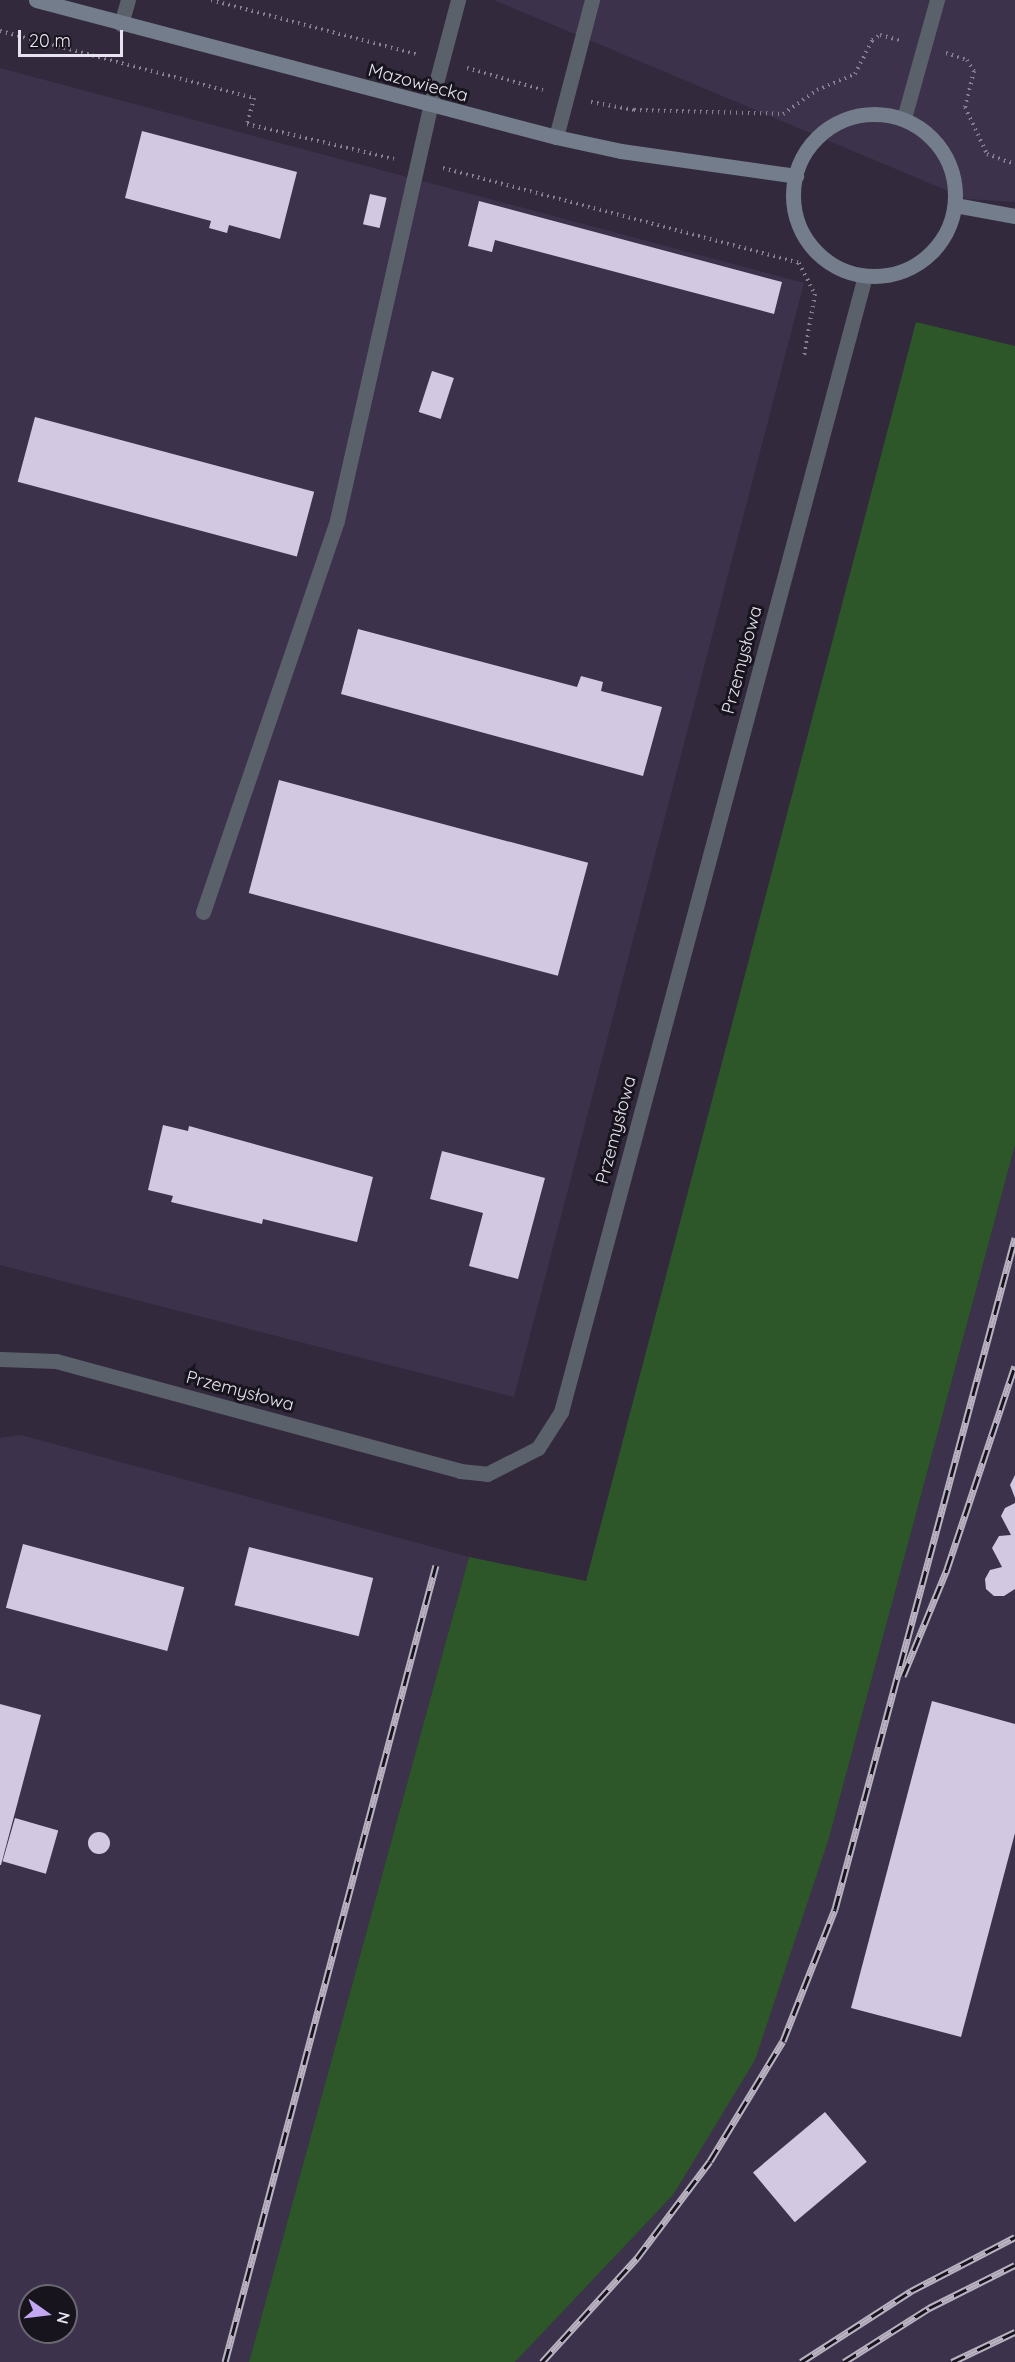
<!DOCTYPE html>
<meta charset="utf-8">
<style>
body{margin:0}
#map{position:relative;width:1015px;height:2362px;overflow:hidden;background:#32293d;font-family:Quicksand,sans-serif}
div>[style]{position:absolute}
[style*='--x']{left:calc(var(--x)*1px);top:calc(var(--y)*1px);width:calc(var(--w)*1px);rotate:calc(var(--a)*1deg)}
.built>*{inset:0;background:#3d324b}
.green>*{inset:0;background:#2d5728}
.building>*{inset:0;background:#d3c8e1;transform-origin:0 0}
.round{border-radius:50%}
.path>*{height:4px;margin-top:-2px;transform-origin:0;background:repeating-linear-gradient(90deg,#878091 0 1.5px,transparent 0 6px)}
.lane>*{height:15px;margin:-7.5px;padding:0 7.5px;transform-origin:7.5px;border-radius:7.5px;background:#5b616a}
.street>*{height:15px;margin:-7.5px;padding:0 7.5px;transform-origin:7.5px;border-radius:7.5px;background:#5b616a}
.secondary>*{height:15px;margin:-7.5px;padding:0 7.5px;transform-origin:7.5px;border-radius:7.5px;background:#747d8c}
.secondary>.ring{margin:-7.5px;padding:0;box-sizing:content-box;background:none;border:15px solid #747d8c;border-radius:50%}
.rail>*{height:7px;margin-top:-3.5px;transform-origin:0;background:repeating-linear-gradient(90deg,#18141d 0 14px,#b9b3c1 0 28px);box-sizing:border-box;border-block:2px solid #b9b3c1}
span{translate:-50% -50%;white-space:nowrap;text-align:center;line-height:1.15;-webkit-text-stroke:6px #18141d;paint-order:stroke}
.street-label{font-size:18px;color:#e8e3f0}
.north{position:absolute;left:18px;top:2284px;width:60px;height:60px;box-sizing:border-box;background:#18141d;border:2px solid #6b6771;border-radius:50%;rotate:104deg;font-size:16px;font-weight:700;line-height:24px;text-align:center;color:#e8e3f0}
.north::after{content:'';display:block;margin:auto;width:21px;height:27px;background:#c3a7f2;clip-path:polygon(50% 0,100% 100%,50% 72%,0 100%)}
.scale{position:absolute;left:18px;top:30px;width:105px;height:27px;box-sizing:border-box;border:3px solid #e8e3f0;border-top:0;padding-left:8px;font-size:18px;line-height:21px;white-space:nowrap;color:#e8e3f0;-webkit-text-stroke:4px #18141d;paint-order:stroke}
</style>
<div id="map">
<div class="built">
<i style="clip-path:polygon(494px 0,1015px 0,1015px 202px,967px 199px)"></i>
<i style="clip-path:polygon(0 68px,804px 283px,514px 1397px,0 1265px)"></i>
<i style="clip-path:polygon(1015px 1145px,1015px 2362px,515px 2362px,673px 2195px,829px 1838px)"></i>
<i style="clip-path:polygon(evenodd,21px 1435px,469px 1557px,249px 2362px,0 2362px,0 1438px,21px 1435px,30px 2296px,66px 2296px,66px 2332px,30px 2332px,30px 2296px)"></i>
</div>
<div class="green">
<i style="clip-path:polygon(916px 322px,1015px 346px,1015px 1145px,829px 1838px,755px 2060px,673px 2195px,515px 2362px,249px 2362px,469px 1557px,586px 1581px)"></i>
</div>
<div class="building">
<i style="clip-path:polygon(142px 131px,297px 172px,280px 239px,229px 225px,227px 233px,209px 228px,211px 221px,125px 198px)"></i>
<i style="left:370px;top:194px;width:17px;height:31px;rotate:13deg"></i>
<i style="clip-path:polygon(479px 201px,782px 282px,774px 314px,495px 240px,492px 252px,468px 246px)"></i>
<i style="left:432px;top:371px;width:23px;height:43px;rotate:18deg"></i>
<i style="left:35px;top:417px;width:289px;height:67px;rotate:15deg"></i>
<i style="clip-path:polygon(358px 629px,577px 687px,581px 676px,603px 682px,601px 691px,662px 707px,643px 776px,341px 694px)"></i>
<i style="left:279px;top:780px;width:320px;height:117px;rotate:15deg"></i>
<i style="clip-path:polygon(163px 1125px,188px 1131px,189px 1126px,373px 1177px,357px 1242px,263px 1219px,262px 1224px,171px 1202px,173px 1196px,148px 1190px)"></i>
<i style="clip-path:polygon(442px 1151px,545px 1178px,518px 1279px,469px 1266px,483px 1213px,430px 1199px)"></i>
<i style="clip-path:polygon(1015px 1475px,1015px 1498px,1010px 1485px)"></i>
<i style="clip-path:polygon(1015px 1503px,1015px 1589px,1004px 1596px,994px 1596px,986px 1589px,985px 1579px,990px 1570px,1002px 1567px,992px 1548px,999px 1536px,1011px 1535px,1001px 1516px,1005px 1508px)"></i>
<i style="left:23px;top:1544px;width:167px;height:66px;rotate:15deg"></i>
<i style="left:249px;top:1547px;width:128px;height:60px;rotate:14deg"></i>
<i style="clip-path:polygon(932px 1701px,1015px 1724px,1015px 1833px,961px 2037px,851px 2008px)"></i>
<i style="clip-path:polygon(0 1704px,41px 1715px,1px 1865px,0 1865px)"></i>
<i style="left:15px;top:1818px;width:45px;height:45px;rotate:16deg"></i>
<i class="round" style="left:88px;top:1832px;width:22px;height:22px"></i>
<i style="left:825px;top:2112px;width:65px;height:94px;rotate:50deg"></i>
</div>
<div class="path">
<i style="--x:211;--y:0;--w:215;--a:14.8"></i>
<i style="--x:0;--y:31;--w:263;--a:14.8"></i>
<i style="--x:254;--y:98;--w:27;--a:105"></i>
<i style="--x:247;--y:124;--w:151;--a:13.4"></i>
<i style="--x:946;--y:53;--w:22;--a:18"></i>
<i style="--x:967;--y:60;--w:13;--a:58"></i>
<i style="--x:974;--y:71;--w:37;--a:104"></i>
<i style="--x:965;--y:107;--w:52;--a:64.9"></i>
<i style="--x:987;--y:154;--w:30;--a:20"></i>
<i style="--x:467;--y:68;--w:79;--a:16.1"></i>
<i style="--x:591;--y:102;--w:44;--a:10.5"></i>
<i style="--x:634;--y:110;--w:149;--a:1.5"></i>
<i style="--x:783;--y:114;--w:42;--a:-35.2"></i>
<i style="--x:817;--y:90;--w:41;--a:-22.8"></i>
<i style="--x:855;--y:74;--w:38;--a:-63"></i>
<i style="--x:872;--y:40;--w:9;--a:-32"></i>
<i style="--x:880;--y:35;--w:20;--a:15"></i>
<i style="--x:443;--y:168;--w:368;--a:14.9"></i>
<i style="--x:799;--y:263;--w:35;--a:63"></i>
<i style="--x:815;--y:294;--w:63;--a:100.1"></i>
</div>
<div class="lane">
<i style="--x:121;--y:24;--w:25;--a:-74"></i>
<i style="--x:556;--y:137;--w:142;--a:-75.3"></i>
<i style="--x:203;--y:912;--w:414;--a:-71.1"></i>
<i style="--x:337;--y:520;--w:424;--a:-77.3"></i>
<i style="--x:430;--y:106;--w:110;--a:-75.2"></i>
</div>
<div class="street">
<i style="--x:904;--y:118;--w:123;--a:-74.4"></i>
<i style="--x:0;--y:1359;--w:56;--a:2"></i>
<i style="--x:56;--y:1361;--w:419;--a:15.2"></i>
<i style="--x:460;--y:1471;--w:27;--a:6"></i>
<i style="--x:487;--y:1474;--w:57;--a:-27"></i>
<i style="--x:538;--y:1448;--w:43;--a:-57.4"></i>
<i style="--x:561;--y:1412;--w:1176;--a:-75.02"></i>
</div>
<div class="secondary">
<i style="--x:36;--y:0;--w:538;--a:14.76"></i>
<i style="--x:556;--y:137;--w:66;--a:12.2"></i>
<i style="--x:621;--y:151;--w:177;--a:8.1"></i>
<i class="ring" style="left:793px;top:114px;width:147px;height:147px"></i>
<i style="--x:955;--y:205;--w:61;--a:10.4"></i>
</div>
<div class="rail">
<i style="--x:903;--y:1676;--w:116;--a:-67.6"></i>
<i style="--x:947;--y:1569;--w:214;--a:-71.5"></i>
<i style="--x:225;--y:2362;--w:824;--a:-75.17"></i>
<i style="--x:542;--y:2362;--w:141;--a:-47.6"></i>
<i style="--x:637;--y:2258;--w:121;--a:-53"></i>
<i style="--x:710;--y:2161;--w:140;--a:-58.7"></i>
<i style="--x:783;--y:2041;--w:142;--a:-68.5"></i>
<i style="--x:835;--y:1909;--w:695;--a:-74.98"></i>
<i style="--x:801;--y:2362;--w:131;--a:-32.8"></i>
<i style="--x:911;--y:2291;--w:117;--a:-27.4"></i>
<i style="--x:844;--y:2362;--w:101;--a:-32.4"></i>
<i style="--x:929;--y:2308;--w:96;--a:-26.6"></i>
<i style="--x:952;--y:2362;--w:70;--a:-25.5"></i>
</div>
<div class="street-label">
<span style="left:418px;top:83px;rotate:15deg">Mazowiecka</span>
<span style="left:742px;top:660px;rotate:-75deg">Przemysłowa</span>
<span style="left:616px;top:1130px;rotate:-75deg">Przemysłowa</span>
<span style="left:240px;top:1391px;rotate:15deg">Przemysłowa</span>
</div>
<div class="north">N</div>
<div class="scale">20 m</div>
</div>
